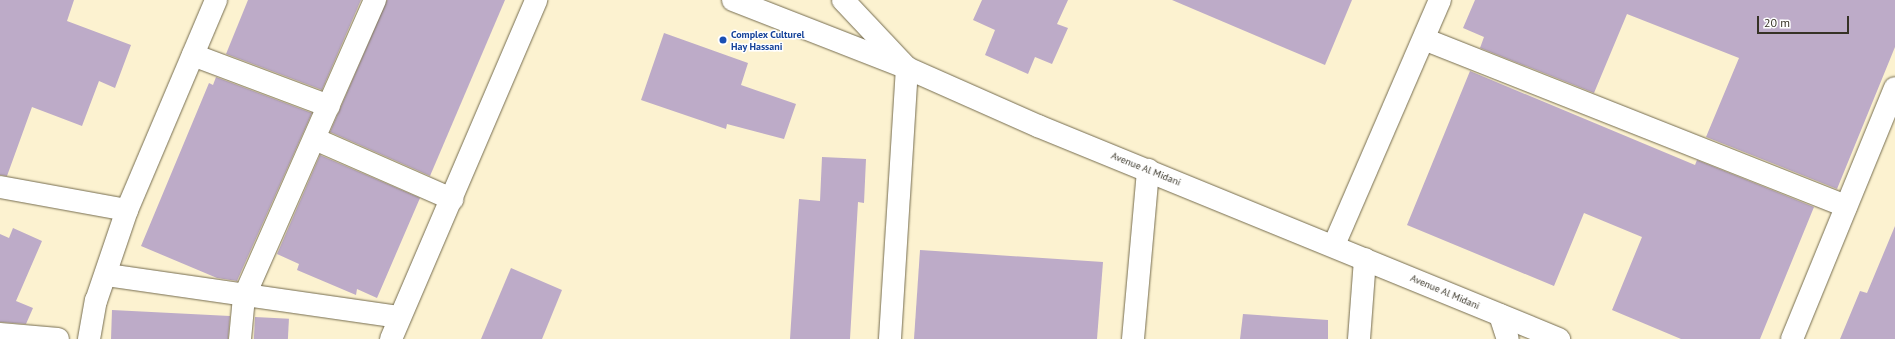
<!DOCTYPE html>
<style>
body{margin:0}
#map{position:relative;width:1895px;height:339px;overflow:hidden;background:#fcf2d0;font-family:"PT Sans",sans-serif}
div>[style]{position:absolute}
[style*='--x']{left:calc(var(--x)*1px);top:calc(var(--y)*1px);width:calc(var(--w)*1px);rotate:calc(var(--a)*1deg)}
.building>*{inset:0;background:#bdabc8;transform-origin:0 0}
.roads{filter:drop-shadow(0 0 1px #756c4f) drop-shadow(0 0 1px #756c4f)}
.street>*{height:22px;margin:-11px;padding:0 11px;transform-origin:11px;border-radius:11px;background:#fff}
.dots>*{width:11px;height:11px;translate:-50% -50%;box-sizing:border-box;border:2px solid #fff;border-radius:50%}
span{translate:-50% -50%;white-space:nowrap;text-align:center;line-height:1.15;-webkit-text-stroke:3px #fff;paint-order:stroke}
.transit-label{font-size:10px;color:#164399;font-weight:700}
.left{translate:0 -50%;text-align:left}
.street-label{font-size:10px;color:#363225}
.scale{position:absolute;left:1757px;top:16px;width:92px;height:18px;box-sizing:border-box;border:2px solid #363225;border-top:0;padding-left:5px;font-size:12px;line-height:14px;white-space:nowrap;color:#363225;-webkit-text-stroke:3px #fff;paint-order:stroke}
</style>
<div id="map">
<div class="building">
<i style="clip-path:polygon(0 0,74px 0,67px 21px,131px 45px,115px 88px,99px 81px,82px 126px,32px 107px,7px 176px,0 175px)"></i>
<i style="clip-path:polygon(248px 0,361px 0,322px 90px,226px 54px)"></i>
<i style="clip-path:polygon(387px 0,505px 0,430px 176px,330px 132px)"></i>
<i style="clip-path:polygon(982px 0,1068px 0,1057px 24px,1068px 28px,1052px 64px,1035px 57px,1028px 74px,985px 55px,995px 30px,973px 20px)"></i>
<i style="clip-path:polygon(1172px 0,1352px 0,1325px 65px)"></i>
<i style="clip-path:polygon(1475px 0,1895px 0,1895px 47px,1837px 189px,1706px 137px,1739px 58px,1627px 14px,1594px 93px,1480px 48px,1484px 37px,1463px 28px)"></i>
<i style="clip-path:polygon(664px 33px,748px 63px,741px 85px,796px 104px,784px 139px,727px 124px,726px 129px,641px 100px)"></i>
<i style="clip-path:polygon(1470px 71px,1695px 165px,1697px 160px,1814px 207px,1760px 339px,1681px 339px,1612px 310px,1642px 237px,1584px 213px,1554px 286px,1407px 225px)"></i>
<i style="clip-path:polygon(216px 77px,312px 113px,237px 281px,217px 278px,141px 246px,209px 83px,213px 85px)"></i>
<i style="clip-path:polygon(320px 155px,420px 198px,377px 298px,357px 289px,356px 295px,297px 270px,299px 264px,277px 254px)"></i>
<i style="clip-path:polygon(822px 157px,866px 159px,864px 203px,858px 202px,850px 339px,790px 339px,799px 199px,820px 201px)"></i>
<i style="clip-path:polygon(1895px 226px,1895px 339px,1840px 339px,1860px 291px,1867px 293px)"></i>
<i style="clip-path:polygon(13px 228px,42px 241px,16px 301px,33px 308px,26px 324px,0 322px,0 234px,9px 238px)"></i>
<i style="clip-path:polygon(920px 250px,1103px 262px,1097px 339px,914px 339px)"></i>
<i style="clip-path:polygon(511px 268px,562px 290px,542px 339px,481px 339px)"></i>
<i style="clip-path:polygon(112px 310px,230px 316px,228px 339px,111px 339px)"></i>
<i style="clip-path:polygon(1243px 314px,1328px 320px,1328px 339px,1240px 339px)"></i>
<i style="left:255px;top:317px;width:34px;height:22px;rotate:3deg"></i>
</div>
<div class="roads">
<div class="street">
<i style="--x:733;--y:0;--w:187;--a:21.3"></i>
<i style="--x:907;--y:68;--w:143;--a:23.9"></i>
<i style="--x:1038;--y:126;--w:563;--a:22.24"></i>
<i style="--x:843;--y:0;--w:93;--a:46.7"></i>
<i style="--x:907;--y:68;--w:272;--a:93.6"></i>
<i style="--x:1424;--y:39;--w:454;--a:21.6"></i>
<i style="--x:193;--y:55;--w:145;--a:20.6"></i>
<i style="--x:315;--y:139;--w:150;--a:23.7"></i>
<i style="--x:0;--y:187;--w:129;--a:10.3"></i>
<i style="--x:1334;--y:245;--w:267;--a:-66.6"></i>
<i style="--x:107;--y:275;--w:294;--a:8.2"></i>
<i style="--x:1500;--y:315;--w:25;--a:72"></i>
<i style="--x:0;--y:334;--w:58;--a:4.9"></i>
<i style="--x:89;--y:339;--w:39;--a:-80"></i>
<i style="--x:96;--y:301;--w:96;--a:-71.2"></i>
<i style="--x:127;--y:210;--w:228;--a:-67"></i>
<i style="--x:240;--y:339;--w:42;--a:-84.6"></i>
<i style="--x:244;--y:297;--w:325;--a:-66.2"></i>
<i style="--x:391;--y:339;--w:369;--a:-66.8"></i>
<i style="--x:1133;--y:339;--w:170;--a:-84.9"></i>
<i style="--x:1359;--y:339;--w:80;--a:-85.7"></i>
<i style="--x:1792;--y:339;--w:271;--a:-67.7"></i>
</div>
</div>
<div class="dots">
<i style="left:723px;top:40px;background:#1a4fb4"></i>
</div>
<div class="transit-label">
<span class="left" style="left:731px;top:40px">Complex Culturel<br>Hay Hassani</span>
</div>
<div class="street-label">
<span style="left:1146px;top:169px;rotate:22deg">Avenue Al Midani</span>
<span style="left:1445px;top:292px;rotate:23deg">Avenue Al Midani</span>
</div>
<div class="scale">20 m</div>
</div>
